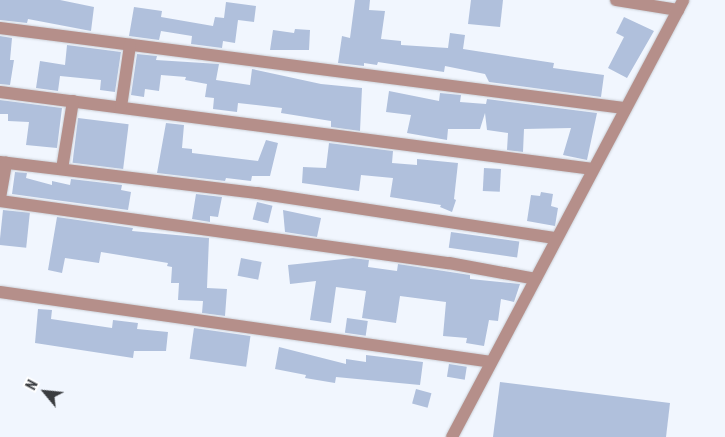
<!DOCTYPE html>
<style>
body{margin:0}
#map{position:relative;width:725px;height:437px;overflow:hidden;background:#f1f6fe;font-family:"Roboto Condensed",sans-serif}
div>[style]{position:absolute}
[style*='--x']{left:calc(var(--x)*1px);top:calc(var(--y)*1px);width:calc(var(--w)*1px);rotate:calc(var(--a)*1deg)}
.building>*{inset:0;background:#b0c0dc;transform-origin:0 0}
.roads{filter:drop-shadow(0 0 1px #ccd1d8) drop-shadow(0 0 1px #ccd1d8)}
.minor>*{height:12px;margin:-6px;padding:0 6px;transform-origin:6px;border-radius:6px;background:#b58f8a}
span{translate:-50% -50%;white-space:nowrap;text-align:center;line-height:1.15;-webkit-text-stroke:5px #fff;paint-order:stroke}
.north{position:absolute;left:20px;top:367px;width:50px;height:50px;-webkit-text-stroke:4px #fff;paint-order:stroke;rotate:298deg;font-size:14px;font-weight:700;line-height:20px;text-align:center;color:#3a3c40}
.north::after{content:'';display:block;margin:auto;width:18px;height:22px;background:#3a3c40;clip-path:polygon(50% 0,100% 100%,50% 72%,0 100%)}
</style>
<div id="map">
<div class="building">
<i style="clip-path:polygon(0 0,60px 0,94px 7px,91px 31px,28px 19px,27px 23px,0 20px)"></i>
<i style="clip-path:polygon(355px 0,370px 0,369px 10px,385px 11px,381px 39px,401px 41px,401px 45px,448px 48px,450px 33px,465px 35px,463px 49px,554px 63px,553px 68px,604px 75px,601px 97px,489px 82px,485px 74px,445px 66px,444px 72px,378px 62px,377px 65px,364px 63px,364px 66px,338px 63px,342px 36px,350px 38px)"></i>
<i style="clip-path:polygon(471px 0,503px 0,500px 27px,468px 24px)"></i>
<i style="clip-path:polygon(226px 2px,256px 6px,254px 22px,238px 20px,235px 43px,223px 41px,222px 48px,191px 44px,192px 36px,161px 31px,159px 40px,129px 36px,134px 7px,162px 11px,161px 17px,213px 26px,215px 17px,224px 18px)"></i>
<i style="clip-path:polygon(624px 17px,654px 31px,627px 78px,608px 68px,624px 37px,616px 33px)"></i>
<i style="clip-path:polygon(295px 29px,310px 30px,309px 50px,270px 50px,273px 30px,294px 33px)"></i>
<i style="clip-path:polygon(0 36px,12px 38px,10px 60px,14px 60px,10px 85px,0 84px)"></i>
<i style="clip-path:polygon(67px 45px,121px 52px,115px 92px,100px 90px,101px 80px,60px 76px,58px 91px,36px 88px,40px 61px,65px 65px)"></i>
<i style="clip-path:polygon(137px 54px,157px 56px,156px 60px,219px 64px,216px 80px,250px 85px,252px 69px,321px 84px,362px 88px,360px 131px,331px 127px,331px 121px,281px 113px,282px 108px,238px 103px,237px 112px,213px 109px,214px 98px,205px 97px,207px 84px,185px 80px,186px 77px,161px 75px,159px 91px,145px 89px,144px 97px,131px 95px)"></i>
<i style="clip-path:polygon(389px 91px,439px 101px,440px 93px,461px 95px,460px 102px,486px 104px,487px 99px,597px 113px,587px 160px,563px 155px,571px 128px,524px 129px,523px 152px,507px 150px,508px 133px,487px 130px,485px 113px,480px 129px,448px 129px,447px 140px,407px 133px,411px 115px,386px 112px)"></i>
<i style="clip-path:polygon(0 100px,62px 108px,57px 148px,26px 145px,29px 122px,8px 121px,8px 114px,0 114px)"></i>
<i style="left:78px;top:118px;width:51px;height:45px;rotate:7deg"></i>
<i style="clip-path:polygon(166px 123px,184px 125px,182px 148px,192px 149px,192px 153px,258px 161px,266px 140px,278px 143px,270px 176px,252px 176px,251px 181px,226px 178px,225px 181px,157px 173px)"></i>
<i style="clip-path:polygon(329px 143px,393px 151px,392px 163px,417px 165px,417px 159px,458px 163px,454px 199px,456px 200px,452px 212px,440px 207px,441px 205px,390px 197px,393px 178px,361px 175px,359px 191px,302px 183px,303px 167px,326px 168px)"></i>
<i style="left:484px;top:168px;width:17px;height:23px;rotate:3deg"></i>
<i style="clip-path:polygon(15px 172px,27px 173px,26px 178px,52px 185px,52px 181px,70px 185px,71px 179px,122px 185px,121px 190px,131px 192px,128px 210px,12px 194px)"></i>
<i style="clip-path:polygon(541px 192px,553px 194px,551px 206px,558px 208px,555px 226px,527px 221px,531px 195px,540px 196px)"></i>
<i style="clip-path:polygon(196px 194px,222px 197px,218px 217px,210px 216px,210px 222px,192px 219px)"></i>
<i style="left:257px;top:202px;width:16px;height:18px;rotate:14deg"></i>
<i style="left:3px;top:210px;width:27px;height:35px;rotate:6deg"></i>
<i style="clip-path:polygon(283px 210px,321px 218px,317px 237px,285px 232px)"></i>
<i style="clip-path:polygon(57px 217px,133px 228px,132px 231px,209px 238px,207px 288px,227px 289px,225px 316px,202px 313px,203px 301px,178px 300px,179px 283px,171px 283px,172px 267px,167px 266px,168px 263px,101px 252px,99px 263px,65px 258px,62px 273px,48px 270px)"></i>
<i style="left:451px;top:232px;width:69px;height:16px;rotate:8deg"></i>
<i style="left:241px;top:258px;width:21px;height:18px;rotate:11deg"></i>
<i style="clip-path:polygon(353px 258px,369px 260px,368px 267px,397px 271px,398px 264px,470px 275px,470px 279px,520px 284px,514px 302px,501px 299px,498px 321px,489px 320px,484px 346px,466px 343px,467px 338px,443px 336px,446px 302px,400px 296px,396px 323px,362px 318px,366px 291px,336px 287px,331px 323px,310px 320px,316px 281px,290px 284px,288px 265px)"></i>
<i style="clip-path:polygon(38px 309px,52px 310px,51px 319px,112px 328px,113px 320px,138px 323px,137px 329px,168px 332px,166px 351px,134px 351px,133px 358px,35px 343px)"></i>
<i style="left:347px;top:318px;width:21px;height:15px;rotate:8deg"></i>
<i style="left:194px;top:328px;width:57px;height:31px;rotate:8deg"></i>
<i style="clip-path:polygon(279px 347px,346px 364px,346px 359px,366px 362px,366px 355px,423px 362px,420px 385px,336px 377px,335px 383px,305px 378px,306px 375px,275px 369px)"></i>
<i style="left:449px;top:364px;width:18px;height:13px;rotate:9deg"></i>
<i style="clip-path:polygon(500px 382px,670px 403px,666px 437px,493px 437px)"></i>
<i style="left:416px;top:389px;width:16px;height:15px;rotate:15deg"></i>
</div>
<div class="roads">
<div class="minor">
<i style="--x:616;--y:0;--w:63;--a:9.2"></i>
<i style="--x:0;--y:28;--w:629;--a:7.31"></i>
<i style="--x:0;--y:92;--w:598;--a:7.4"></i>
<i style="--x:121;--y:107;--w:63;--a:-81.7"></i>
<i style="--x:0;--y:162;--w:259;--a:6.9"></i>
<i style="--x:257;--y:193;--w:301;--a:8.6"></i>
<i style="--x:62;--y:169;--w:69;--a:-80.8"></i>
<i style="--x:0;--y:198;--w:36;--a:-80"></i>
<i style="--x:0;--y:201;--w:453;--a:7.9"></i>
<i style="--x:449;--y:263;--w:88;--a:10.4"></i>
<i style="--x:0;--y:292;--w:496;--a:8.1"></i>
<i style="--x:452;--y:437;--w:494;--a:-62.1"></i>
</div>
</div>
<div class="north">N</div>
</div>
